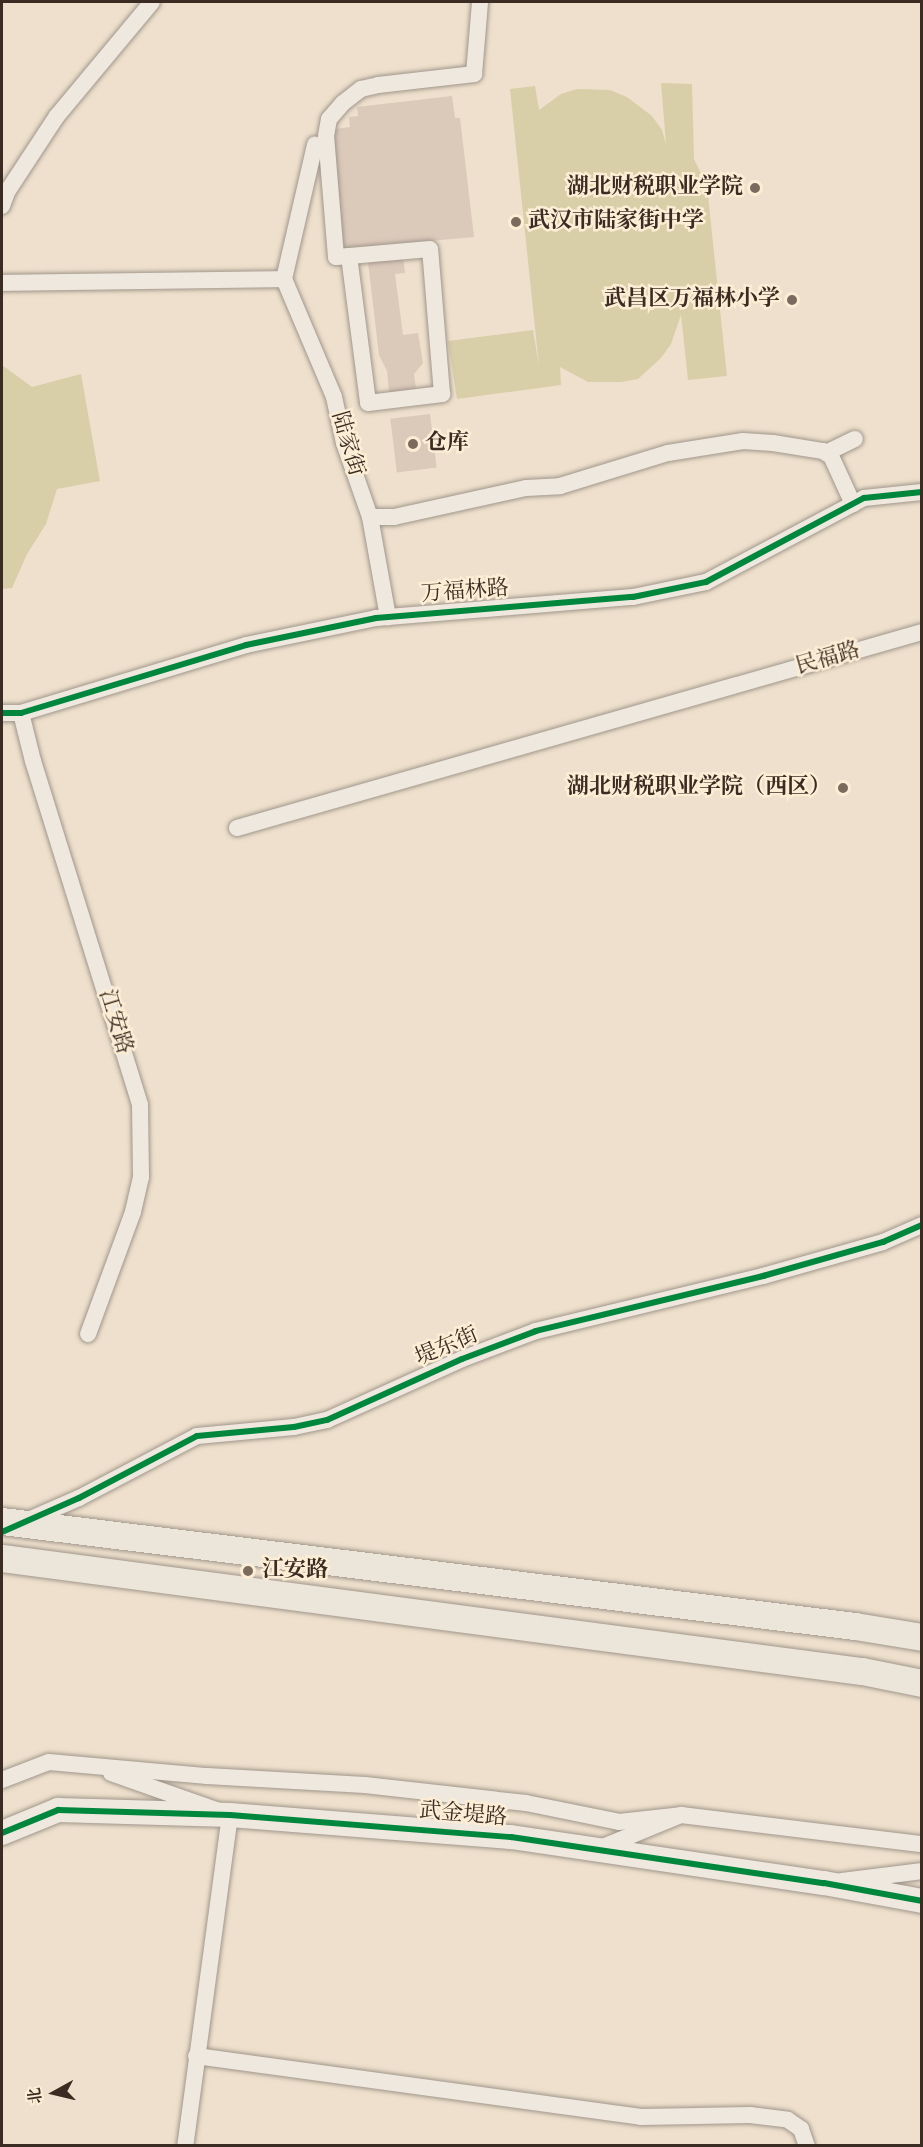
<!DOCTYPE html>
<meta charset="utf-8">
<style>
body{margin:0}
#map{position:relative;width:923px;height:2147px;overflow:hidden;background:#eee0cc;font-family:Vollkorn,"Noto Serif SC",serif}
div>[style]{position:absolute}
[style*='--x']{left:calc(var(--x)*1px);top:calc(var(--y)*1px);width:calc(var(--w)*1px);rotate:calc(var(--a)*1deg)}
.green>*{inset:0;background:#d8cfa9}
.building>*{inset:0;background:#dbc9ba;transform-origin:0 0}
.roads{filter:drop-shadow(0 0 2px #a0968b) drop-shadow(0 0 2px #a0968b)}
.street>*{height:16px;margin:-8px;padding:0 8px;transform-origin:8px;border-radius:8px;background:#efe8df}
.secondary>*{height:24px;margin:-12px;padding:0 12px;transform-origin:12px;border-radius:12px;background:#efe8df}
.primary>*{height:27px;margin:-13.5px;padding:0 13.5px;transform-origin:13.5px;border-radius:13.5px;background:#ece5da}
.cycleway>*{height:6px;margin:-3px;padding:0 3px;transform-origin:3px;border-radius:3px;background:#00873e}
.dots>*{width:16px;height:16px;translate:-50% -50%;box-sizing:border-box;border:3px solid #fcedd5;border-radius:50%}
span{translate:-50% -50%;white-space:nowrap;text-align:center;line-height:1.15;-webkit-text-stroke:5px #fcedd5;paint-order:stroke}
.poi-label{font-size:22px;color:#3b2c23;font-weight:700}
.right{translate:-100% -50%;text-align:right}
.left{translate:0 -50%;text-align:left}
.street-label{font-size:22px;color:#3b2c23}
.frame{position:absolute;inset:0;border:3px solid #3b2c23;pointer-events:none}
.north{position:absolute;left:24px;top:2063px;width:60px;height:60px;-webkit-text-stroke:4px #fcedd5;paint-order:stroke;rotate:262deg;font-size:16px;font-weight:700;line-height:24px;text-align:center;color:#3b2c23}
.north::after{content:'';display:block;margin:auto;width:21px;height:27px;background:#3b2c23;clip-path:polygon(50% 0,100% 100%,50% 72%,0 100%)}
</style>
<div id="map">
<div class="green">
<i style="clip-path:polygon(661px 83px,692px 84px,694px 159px,707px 186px,727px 376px,688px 380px,681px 315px,671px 344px,661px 358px,638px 379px,621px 382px,588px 382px,560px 367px,561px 385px,457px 399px,448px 341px,533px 330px,539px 366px,510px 89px,535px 86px,539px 110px,561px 94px,577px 89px,610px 90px,627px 97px,652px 116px,662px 130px,666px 144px)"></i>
<i style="clip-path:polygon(2px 365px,32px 387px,81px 374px,100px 481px,57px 489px,46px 524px,27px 554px,12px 588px,2px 589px)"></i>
</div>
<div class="building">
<i style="clip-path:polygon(452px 96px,455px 118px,460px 118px,474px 237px,341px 249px,328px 130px,350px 127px,349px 117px,358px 116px,357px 107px)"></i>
<i style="clip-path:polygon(403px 257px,405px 273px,395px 274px,403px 335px,418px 333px,423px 363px,414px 374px,416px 389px,389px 392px,387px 371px,379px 355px,368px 262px)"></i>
<i style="left:430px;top:414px;width:54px;height:40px;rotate:83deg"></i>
</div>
<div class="roads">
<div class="street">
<i style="--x:2;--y:206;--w:15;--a:-70"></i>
<i style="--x:7;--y:192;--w:91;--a:-56.7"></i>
<i style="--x:57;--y:116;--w:148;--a:-50.2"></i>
<i style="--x:349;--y:256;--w:148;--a:82.6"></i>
<i style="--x:368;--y:403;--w:75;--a:-6.9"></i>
<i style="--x:442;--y:394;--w:145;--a:-94.7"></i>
<i style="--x:430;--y:249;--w:81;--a:175.1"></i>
<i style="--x:349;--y:256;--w:13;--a:176"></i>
<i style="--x:336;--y:257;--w:121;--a:-94.7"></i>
<i style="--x:326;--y:136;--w:17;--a:-80"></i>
<i style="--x:329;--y:119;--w:21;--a:-49"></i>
<i style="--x:343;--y:103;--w:23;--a:-38"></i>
<i style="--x:361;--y:89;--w:17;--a:-13"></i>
<i style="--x:378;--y:85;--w:97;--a:-6.5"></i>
<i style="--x:474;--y:74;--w:72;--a:-85.2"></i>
<i style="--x:284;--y:279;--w:128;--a:67"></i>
<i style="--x:334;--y:397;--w:47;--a:77.7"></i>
<i style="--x:344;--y:443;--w:78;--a:70.6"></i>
<i style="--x:370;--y:517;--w:102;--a:79.8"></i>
<i style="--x:2;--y:283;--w:282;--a:-0.8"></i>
<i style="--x:284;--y:279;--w:138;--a:-77"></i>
<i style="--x:826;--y:453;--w:32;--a:-26"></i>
<i style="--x:370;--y:517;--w:24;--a:0"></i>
<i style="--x:394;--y:517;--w:135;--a:-12.4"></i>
<i style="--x:526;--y:488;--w:34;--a:-3"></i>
<i style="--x:560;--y:486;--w:113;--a:-17"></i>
<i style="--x:668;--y:453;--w:76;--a:-9.1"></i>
<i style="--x:743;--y:441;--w:30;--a:4"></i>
<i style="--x:773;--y:443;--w:51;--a:9.1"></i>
<i style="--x:823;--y:451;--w:9;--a:32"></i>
<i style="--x:831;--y:456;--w:53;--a:65.4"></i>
<i style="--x:2;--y:713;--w:19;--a:0"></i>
<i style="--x:21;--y:713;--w:235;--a:-16.8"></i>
<i style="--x:246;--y:645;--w:133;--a:-11.7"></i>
<i style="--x:376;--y:618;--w:258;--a:-4.7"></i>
<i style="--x:633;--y:597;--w:75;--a:-11.6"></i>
<i style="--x:706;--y:582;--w:179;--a:-28"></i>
<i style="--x:864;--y:498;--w:58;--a:-5.9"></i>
<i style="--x:21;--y:713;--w:49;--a:76"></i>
<i style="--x:33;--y:761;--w:360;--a:72.7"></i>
<i style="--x:140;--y:1105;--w:72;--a:89.2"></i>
<i style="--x:141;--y:1177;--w:36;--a:103"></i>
<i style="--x:133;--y:1212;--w:130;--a:110.2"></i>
<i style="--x:237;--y:828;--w:712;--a:-15.97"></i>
<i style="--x:26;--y:1521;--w:58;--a:-23.5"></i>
<i style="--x:79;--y:1498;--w:133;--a:-27.7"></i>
<i style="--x:197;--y:1436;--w:97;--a:-5.3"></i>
<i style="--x:294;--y:1427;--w:34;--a:-12"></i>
<i style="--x:327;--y:1420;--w:148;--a:-24.3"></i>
<i style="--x:462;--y:1359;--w:79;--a:-20.7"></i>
<i style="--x:536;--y:1331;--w:234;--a:-13.6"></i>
<i style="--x:763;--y:1276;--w:125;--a:-15.8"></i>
<i style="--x:883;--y:1242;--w:43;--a:-23.6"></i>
<i style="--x:111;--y:1773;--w:126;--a:19.4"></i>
<i style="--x:230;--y:1815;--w:334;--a:97.7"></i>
<i style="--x:2;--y:1780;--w:50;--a:-21"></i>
<i style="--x:49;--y:1762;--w:159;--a:5.1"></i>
<i style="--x:207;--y:1776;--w:158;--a:3.3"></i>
<i style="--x:365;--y:1785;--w:162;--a:6.4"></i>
<i style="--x:526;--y:1803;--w:95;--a:11.5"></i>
<i style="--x:619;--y:1822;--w:62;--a:-6.4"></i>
<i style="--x:598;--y:1849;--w:90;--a:-22.3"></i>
<i style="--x:681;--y:1815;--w:243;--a:6.9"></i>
<i style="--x:842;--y:1881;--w:81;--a:-7.1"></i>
<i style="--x:196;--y:2056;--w:449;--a:7.8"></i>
<i style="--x:641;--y:2117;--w:109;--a:-1.1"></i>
<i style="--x:750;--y:2115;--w:38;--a:7"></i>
<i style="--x:788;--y:2120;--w:16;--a:35"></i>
<i style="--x:801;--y:2129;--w:18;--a:71"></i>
</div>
<div class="secondary">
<i style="--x:2;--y:1833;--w:61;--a:-22.3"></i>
<i style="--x:58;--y:1810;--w:172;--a:1.7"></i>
<i style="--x:230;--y:1815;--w:282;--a:4.5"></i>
<i style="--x:511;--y:1837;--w:316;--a:8.4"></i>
<i style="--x:824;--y:1883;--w:100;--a:10.4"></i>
</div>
<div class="primary">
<i style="--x:2;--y:1521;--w:859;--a:7.02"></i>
<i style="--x:855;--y:1626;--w:68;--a:9.3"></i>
<i style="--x:2;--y:1558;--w:867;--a:7.49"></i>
<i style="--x:862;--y:1671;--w:61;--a:11.3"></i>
</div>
</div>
<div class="cycleway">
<i style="--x:2;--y:713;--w:19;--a:0"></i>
<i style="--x:21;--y:713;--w:235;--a:-16.8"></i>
<i style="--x:246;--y:645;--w:133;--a:-11.7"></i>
<i style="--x:376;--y:618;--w:258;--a:-4.7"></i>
<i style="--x:633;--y:597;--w:75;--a:-11.6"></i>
<i style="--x:706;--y:582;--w:179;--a:-28"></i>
<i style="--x:864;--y:498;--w:58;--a:-5.9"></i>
<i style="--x:2;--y:1532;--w:84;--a:-23.8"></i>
<i style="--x:79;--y:1498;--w:133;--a:-27.7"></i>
<i style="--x:197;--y:1436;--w:97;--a:-5.3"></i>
<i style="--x:294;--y:1427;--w:34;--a:-12"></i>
<i style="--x:327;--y:1420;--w:148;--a:-24.3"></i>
<i style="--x:462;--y:1359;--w:79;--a:-20.7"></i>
<i style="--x:536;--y:1331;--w:234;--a:-13.6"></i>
<i style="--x:763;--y:1276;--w:125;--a:-15.8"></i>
<i style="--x:883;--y:1242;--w:43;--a:-23.6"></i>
<i style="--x:2;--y:1833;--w:61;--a:-22.3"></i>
<i style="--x:58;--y:1810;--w:172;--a:1.7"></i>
<i style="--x:230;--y:1815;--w:282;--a:4.5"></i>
<i style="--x:511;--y:1837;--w:316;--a:8.4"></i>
<i style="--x:824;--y:1883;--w:100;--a:10.4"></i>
</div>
<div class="dots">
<i style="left:755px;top:188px;background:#7a6b5e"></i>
<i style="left:516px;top:222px;background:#7a6b5e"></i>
<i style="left:792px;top:300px;background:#7a6b5e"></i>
<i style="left:413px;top:444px;background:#7a6b5e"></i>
<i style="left:843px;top:788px;background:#7a6b5e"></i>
<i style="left:248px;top:1571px;background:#7a6b5e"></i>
</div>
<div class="poi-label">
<span class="right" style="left:743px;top:188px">湖北财税职业学院</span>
<span class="left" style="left:528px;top:222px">武汉市陆家街中学</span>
<span class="right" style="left:780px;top:300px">武昌区万福林小学</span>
<span class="left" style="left:425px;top:444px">仓库</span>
<span class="right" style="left:831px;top:788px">湖北财税职业学院（西区）</span>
<span class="left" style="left:262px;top:1571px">江安路</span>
</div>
<div class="street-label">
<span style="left:347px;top:444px;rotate:74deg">陆家街</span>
<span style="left:465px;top:592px;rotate:-4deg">万福林路</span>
<span style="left:828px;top:659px;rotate:-16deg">民福路</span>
<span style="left:115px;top:1022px;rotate:73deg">江安路</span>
<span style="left:447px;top:1347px;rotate:-23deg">堤东街</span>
<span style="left:463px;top:1815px;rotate:5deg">武金堤路</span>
</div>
<div class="frame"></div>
<div class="north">北</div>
</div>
